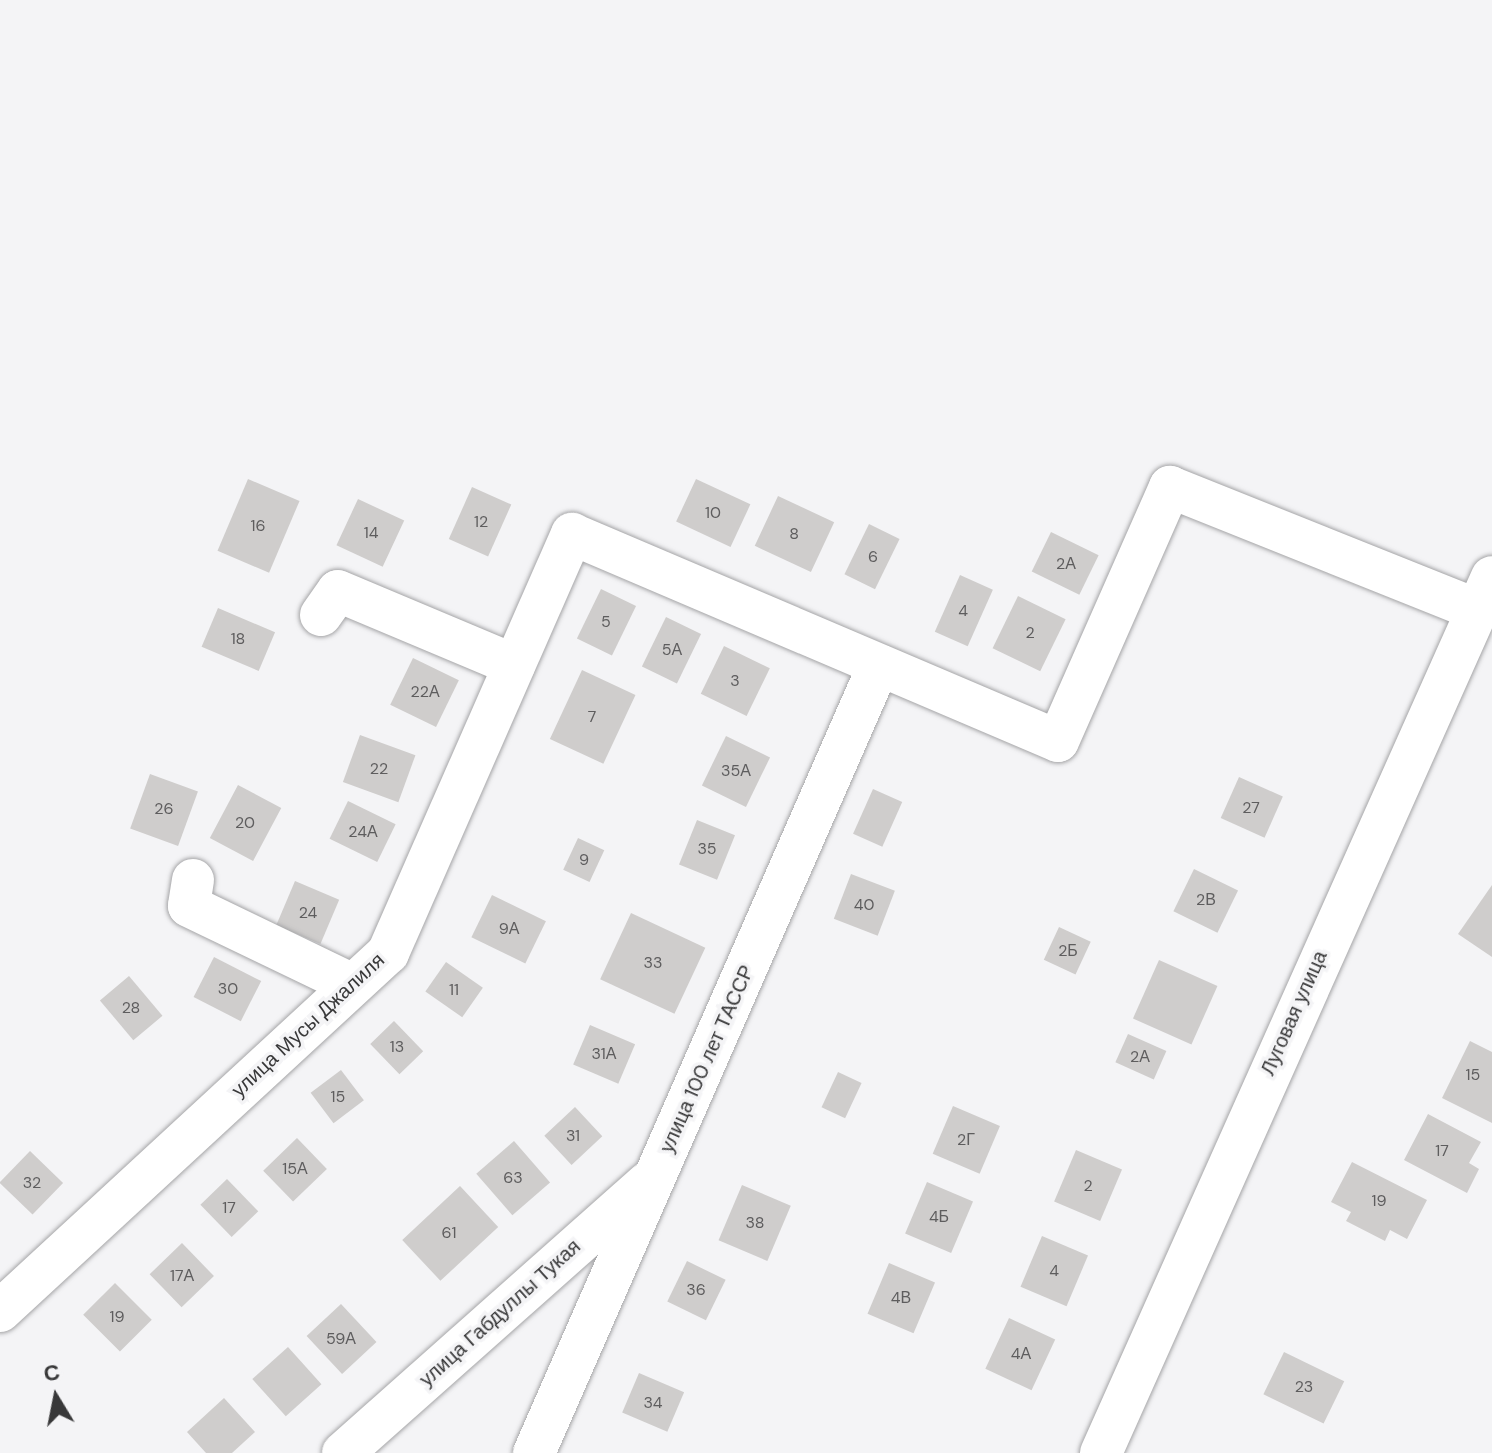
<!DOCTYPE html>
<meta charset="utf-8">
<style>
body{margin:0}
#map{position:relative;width:1492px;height:1453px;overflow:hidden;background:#f4f4f6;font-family:"DM Sans",sans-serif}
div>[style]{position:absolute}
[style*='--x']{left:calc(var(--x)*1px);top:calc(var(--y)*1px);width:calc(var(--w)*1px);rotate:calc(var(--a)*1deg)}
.building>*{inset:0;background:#cfcdcc;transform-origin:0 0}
.roads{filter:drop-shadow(0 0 2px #a5a5a7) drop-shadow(0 0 2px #a5a5a7)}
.minor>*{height:42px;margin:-21px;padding:0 21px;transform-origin:21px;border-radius:21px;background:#fff}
span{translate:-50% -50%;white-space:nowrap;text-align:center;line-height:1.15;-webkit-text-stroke:7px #f4f4f6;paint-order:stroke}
.number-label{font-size:16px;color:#5e5d5e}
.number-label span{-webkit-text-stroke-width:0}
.street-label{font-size:20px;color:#383839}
.north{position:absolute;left:16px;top:1357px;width:80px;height:80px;-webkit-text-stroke:6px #f4f4f6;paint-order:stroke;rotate:350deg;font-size:22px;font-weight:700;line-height:32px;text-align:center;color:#383839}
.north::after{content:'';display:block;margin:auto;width:28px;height:36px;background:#383839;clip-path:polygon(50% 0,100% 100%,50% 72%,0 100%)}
</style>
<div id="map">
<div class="building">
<i style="left:248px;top:479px;width:56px;height:78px;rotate:23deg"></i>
<i style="left:696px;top:479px;width:60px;height:47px;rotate:25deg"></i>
<i style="left:472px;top:487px;width:43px;height:57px;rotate:24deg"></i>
<i style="left:778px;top:496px;width:62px;height:55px;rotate:25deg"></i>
<i style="left:358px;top:499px;width:51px;height:51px;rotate:25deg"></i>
<i style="left:869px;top:524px;width:34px;height:56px;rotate:26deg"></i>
<i style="left:1051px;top:532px;width:53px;height:44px;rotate:26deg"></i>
<i style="left:960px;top:575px;width:36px;height:62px;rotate:24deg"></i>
<i style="left:601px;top:589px;width:39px;height:55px;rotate:26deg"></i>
<i style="left:1018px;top:596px;width:53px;height:58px;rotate:26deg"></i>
<i style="left:218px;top:608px;width:62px;height:42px;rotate:23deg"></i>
<i style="left:666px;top:617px;width:39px;height:55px;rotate:26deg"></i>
<i style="left:724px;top:646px;width:51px;height:53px;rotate:26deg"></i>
<i style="left:413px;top:658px;width:51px;height:52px;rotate:26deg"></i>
<i style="left:582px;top:670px;width:59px;height:76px;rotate:25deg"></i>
<i style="left:360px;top:735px;width:59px;height:50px;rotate:20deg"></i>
<i style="left:726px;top:736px;width:49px;height:55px;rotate:26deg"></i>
<i style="left:150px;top:774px;width:51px;height:58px;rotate:20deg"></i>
<i style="left:1239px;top:777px;width:48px;height:45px;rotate:24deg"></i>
<i style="left:238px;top:785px;width:49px;height:60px;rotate:28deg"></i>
<i style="left:873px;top:789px;width:32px;height:49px;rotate:24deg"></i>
<i style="left:348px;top:801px;width:53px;height:42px;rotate:26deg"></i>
<i style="left:697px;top:820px;width:41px;height:48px;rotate:22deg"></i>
<i style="left:578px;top:838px;width:29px;height:35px;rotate:25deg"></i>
<i style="left:1194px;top:869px;width:49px;height:47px;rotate:26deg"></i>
<i style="left:851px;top:874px;width:47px;height:48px;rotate:21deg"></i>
<i style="left:295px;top:881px;width:48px;height:48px;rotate:23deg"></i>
<i style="clip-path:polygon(1492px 885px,1492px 957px,1458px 934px)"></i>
<i style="left:492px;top:895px;width:60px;height:47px;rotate:26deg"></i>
<i style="left:631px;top:913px;width:82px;height:73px;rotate:25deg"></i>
<i style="left:1059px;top:927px;width:35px;height:36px;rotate:25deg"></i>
<i style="left:214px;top:957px;width:53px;height:45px;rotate:27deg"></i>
<i style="left:1159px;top:960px;width:64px;height:64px;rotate:24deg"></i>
<i style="left:446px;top:962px;width:45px;height:36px;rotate:35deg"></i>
<i style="left:129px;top:976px;width:52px;height:38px;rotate:50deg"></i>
<i style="left:394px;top:1021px;width:42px;height:33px;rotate:46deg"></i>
<i style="left:590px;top:1025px;width:49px;height:43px;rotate:23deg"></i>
<i style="left:1128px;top:1034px;width:42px;height:31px;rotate:24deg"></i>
<i style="clip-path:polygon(1470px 1041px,1492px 1052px,1492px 1123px,1442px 1098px)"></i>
<i style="left:341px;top:1070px;width:38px;height:38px;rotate:53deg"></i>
<i style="left:838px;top:1072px;width:26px;height:39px;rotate:25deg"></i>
<i style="left:953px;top:1106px;width:51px;height:52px;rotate:23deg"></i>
<i style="left:575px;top:1107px;width:40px;height:42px;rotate:47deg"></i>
<i style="clip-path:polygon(1428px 1114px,1481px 1142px,1469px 1163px,1479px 1169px,1467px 1193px,1404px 1160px)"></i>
<i style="left:297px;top:1138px;width:43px;height:47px;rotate:46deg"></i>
<i style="left:514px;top:1141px;width:55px;height:50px;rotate:49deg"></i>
<i style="left:1076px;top:1150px;width:50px;height:56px;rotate:23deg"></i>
<i style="left:30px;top:1151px;width:46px;height:44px;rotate:44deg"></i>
<i style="clip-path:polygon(1352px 1162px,1427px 1200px,1407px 1239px,1390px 1230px,1385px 1241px,1346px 1221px,1351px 1212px,1331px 1202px)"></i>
<i style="left:227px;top:1179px;width:45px;height:37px;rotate:46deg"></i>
<i style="left:927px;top:1182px;width:50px;height:56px;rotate:23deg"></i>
<i style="left:742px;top:1185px;width:53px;height:60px;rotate:23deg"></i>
<i style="left:460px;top:1186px;width:56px;height:79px;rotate:47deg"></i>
<i style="left:1042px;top:1236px;width:50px;height:55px;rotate:23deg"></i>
<i style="left:182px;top:1243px;width:46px;height:45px;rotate:46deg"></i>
<i style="left:687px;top:1261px;width:43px;height:45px;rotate:26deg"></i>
<i style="left:889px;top:1263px;width:50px;height:55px;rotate:23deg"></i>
<i style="left:115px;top:1283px;width:52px;height:45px;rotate:45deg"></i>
<i style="left:341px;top:1304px;width:52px;height:47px;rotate:47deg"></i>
<i style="left:1009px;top:1318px;width:51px;height:56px;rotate:25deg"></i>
<i style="left:288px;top:1347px;width:50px;height:48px;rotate:48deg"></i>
<i style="left:1284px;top:1352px;width:67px;height:47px;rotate:26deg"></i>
<i style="left:639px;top:1373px;width:49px;height:43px;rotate:23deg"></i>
<i style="clip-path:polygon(224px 1398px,255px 1432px,232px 1453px,206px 1453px,187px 1432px)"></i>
</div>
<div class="roads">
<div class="minor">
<i style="--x:321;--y:615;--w:29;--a:-55"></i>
<i style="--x:338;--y:591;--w:191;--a:22.8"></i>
<i style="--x:193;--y:880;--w:26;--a:99"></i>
<i style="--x:189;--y:906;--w:180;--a:25.7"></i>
<i style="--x:0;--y:1311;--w:528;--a:-42.7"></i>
<i style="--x:388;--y:953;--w:458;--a:-66.3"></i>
<i style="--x:572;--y:534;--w:528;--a:23.07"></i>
<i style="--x:1058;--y:741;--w:278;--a:-66.2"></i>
<i style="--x:1170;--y:487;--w:331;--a:21.8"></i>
<i style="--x:343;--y:1453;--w:407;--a:-41.6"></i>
<i style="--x:534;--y:1453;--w:860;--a:-66.36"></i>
<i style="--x:1101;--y:1453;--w:959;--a:-65.95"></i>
</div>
</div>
<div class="number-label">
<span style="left:713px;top:513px">10</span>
<span style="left:481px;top:522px">12</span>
<span style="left:258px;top:526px">16</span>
<span style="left:371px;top:533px">14</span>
<span style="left:794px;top:534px">8</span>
<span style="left:873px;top:557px">6</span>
<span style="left:1066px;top:564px">2А</span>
<span style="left:963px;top:611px">4</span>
<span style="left:606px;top:622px">5</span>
<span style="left:1030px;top:633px">2</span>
<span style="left:238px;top:639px">18</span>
<span style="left:672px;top:650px">5А</span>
<span style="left:735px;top:681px">3</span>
<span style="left:425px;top:692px">22А</span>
<span style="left:592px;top:717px">7</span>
<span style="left:379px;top:769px">22</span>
<span style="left:736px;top:771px">35А</span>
<span style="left:1251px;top:808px">27</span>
<span style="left:164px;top:809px">26</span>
<span style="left:245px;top:823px">20</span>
<span style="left:363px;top:832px">24А</span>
<span style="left:707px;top:849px">35</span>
<span style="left:584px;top:860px">9</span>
<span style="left:1206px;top:900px">2В</span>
<span style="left:864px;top:905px">40</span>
<span style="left:308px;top:913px">24</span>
<span style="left:509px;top:929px">9А</span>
<span style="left:1068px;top:951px">2Б</span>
<span style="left:653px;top:963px">33</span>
<span style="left:228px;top:989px">30</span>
<span style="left:454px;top:990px">11</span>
<span style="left:131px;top:1008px">28</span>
<span style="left:397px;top:1047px">13</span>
<span style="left:604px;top:1054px">31А</span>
<span style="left:1140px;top:1057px">2А</span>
<span style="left:1473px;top:1075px">15</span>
<span style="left:338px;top:1097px">15</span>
<span style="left:573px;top:1136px">31</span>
<span style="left:966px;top:1140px">2Г</span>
<span style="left:1442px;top:1151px">17</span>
<span style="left:295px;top:1169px">15А</span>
<span style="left:513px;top:1178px">63</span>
<span style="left:32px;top:1183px">32</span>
<span style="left:1088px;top:1186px">2</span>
<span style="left:1379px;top:1201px">19</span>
<span style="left:229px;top:1208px">17</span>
<span style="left:939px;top:1217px">4Б</span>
<span style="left:755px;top:1223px">38</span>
<span style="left:449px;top:1233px">61</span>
<span style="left:1054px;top:1271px">4</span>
<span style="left:182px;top:1276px">17А</span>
<span style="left:696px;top:1290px">36</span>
<span style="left:901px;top:1298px">4В</span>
<span style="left:117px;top:1317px">19</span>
<span style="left:341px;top:1339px">59А</span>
<span style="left:1021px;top:1354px">4А</span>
<span style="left:1304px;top:1387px">23</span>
<span style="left:653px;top:1403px">34</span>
</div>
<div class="street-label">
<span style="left:1294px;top:1013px;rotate:-66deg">Луговая улица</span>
<span style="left:308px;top:1025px;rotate:-43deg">улица Мусы Джалиля</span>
<span style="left:707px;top:1059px;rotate:-66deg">улица 100 лет ТАССР</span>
<span style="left:500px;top:1313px;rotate:-42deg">улица Габдуллы Тукая</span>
</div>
<div class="north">С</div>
</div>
